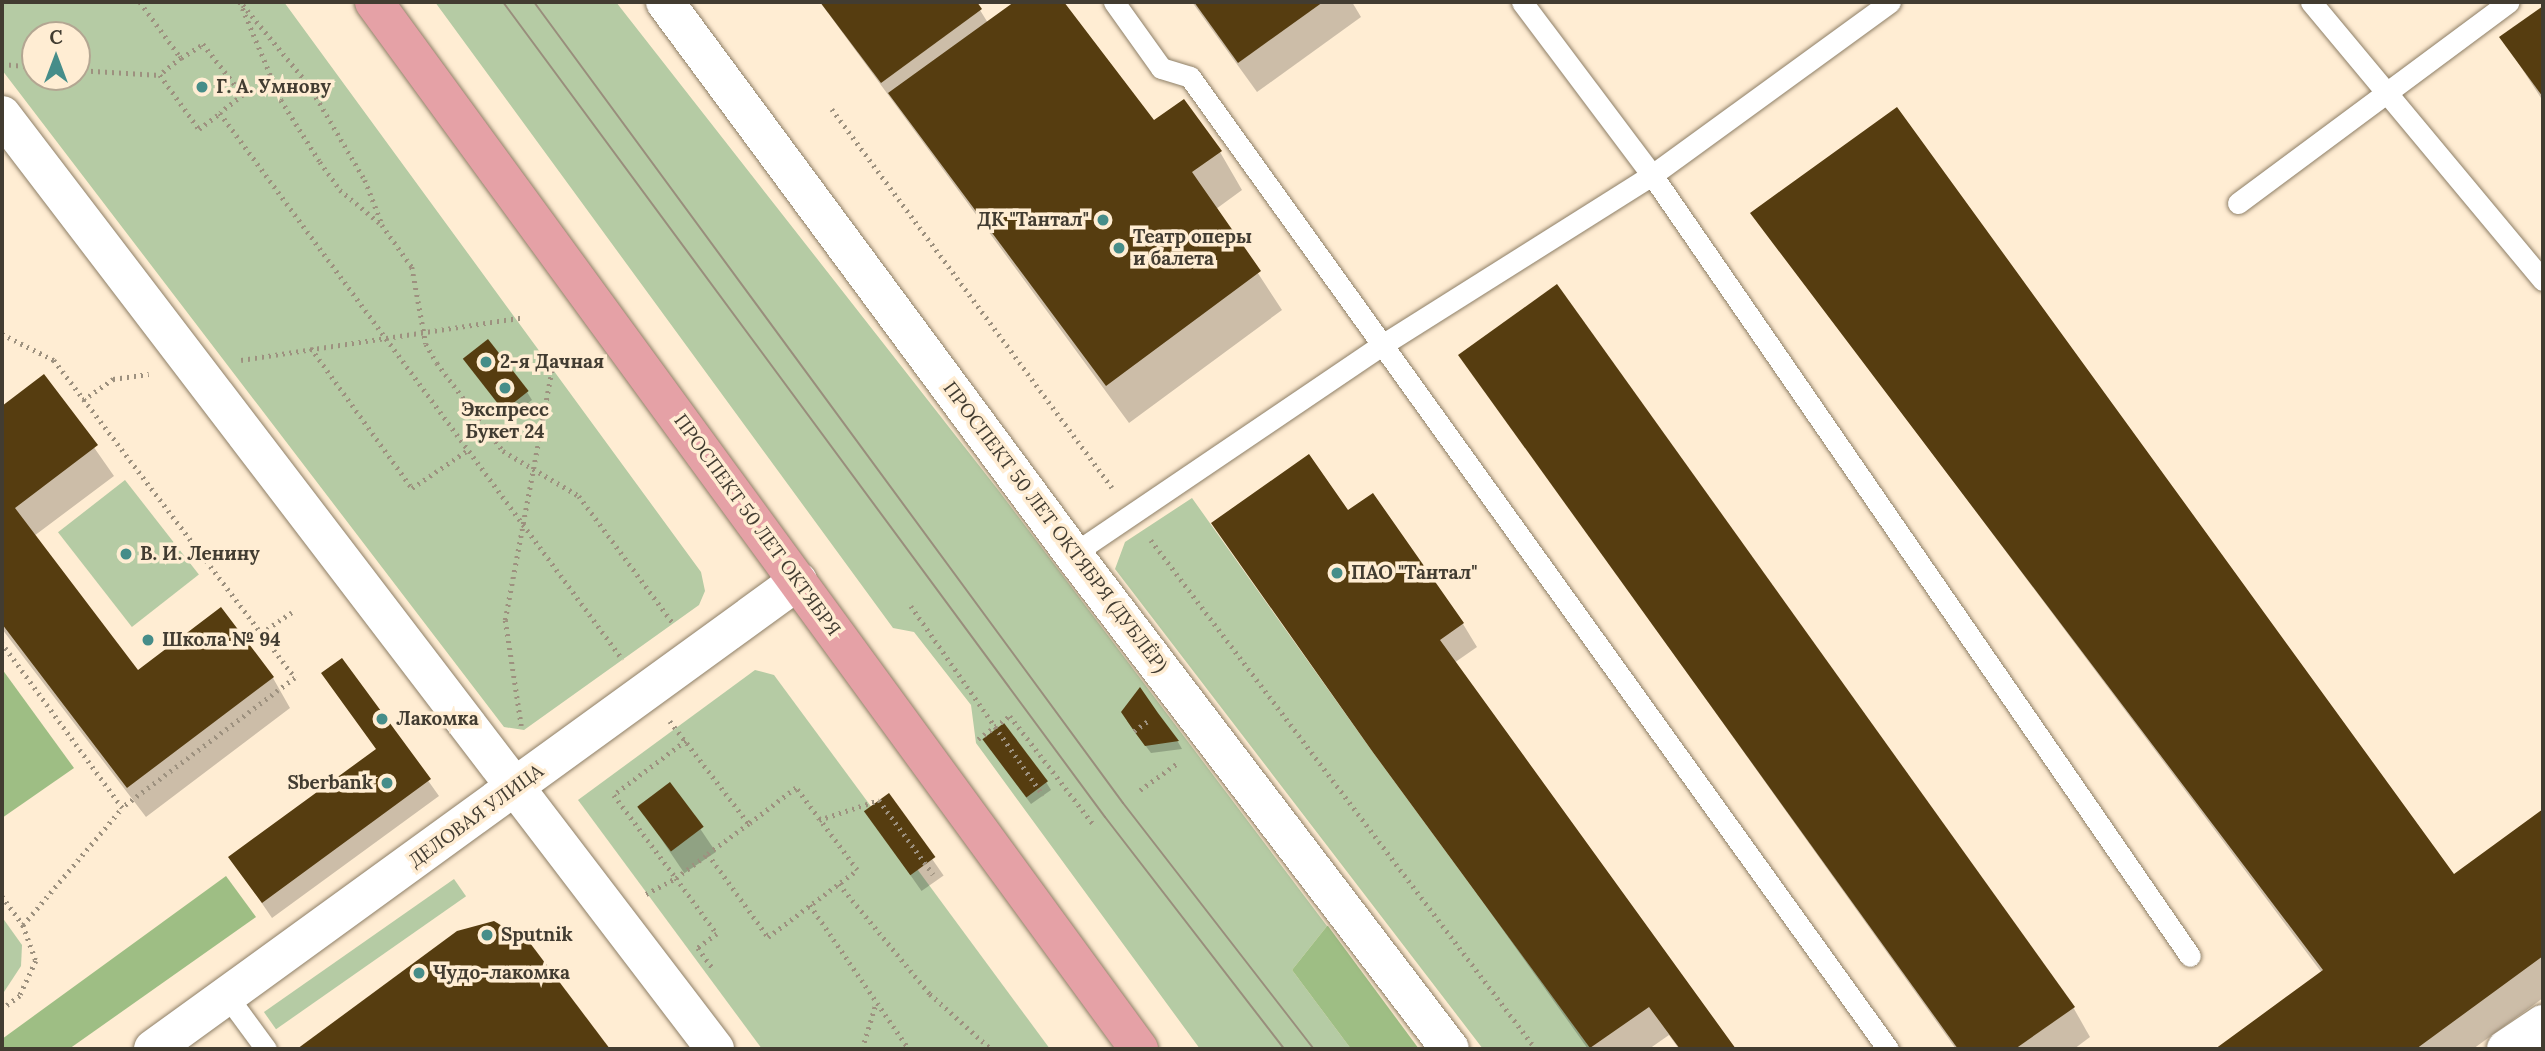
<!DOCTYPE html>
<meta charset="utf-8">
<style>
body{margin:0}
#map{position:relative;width:2545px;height:1051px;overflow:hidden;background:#ffedd3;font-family:Lora,serif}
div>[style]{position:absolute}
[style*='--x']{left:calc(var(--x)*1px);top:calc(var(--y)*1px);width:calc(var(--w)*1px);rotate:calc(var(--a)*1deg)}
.green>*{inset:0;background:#b5cba4;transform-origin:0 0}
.forest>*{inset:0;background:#9ebe84}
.shadow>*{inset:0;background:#0003;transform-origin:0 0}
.building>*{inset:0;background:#563d10;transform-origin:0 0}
.path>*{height:4.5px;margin-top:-2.25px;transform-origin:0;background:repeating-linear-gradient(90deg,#9d917f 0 2px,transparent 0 7px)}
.roads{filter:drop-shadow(0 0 2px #8e7f67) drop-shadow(0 0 2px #8e7f67)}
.lane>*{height:21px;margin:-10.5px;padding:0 10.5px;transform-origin:10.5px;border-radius:10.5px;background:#fff}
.street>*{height:38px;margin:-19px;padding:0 19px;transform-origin:19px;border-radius:19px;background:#fff}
.secondary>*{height:38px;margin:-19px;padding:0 19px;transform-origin:19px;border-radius:19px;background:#fff}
.primary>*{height:38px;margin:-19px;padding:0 19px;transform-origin:19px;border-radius:19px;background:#e5a1a6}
.tram>*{height:2px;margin:-1px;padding:0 1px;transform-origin:1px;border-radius:1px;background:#998e7c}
.dots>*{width:19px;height:19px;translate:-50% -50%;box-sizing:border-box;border:4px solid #ffedd3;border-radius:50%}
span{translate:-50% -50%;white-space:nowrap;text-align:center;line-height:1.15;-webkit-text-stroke:7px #ffedd3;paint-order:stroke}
.poi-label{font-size:19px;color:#423c31;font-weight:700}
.left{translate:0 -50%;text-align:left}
.right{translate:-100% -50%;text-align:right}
.street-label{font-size:19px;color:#423c31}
.frame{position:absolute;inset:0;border:4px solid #423c31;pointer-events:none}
.north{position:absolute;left:21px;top:21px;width:70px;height:70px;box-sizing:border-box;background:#ffedd3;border:2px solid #b3a692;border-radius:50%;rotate:0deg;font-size:19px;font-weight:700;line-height:28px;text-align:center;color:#423c31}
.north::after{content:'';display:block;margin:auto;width:24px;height:32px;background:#468d89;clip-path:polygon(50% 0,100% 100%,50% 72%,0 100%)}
</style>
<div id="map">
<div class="green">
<i style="clip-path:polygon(evenodd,2px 2px,284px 2px,701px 572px,705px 591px,699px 605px,524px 730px,504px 727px,2px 70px,2px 2px,35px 35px,77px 35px,77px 77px,35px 77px,35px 35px)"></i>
<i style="clip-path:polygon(435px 2px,616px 2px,999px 491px,1327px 926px,1292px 970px,1351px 1049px,1200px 1049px,976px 743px,971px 705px,914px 632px,893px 628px)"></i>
<i style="left:125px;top:480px;width:120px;height:85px;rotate:52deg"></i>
<i style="clip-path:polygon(1192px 498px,1372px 751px,1591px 1049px,1483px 1049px,1115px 569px,1125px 542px)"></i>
<i style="clip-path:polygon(755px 670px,774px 675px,1050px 1049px,762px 1049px,578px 800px)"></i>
<i style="left:454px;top:879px;width:21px;height:232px;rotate:55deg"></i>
<i style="clip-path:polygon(2px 917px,22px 945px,21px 966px,2px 995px)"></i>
</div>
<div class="forest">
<i style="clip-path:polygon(2px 669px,74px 768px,2px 818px)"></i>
<i style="clip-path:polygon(226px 876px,256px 917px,69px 1049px,2px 1049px,2px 1039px)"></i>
<i style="clip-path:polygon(1327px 926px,1328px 926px,1419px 1049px,1351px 1049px,1292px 970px)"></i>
</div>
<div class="shadow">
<i style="clip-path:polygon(820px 2px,975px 2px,988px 23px,1017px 2px,1062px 2px,1153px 123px,1220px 152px,1242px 190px,1216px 209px,1282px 310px,1129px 423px)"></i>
<i style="clip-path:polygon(1192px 2px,1352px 2px,1361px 17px,1257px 92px)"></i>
<i style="clip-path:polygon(2543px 8px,2543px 101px,2502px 38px)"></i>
<i style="clip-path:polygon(1752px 213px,2453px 877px,2543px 811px,2543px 998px,2473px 1049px,2218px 1049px,2322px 973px)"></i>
<i style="clip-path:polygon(1460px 355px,2073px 1007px,2090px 1037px,2074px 1049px,1956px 1049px)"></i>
<i style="clip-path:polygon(465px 359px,527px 392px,532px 400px,511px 417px)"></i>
<i style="clip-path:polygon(44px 376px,114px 476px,34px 536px,138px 673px,273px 678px,290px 708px,146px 817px,2px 629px,2px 408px)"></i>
<i style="clip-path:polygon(1348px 513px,1463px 624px,1477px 647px,1454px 663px,1733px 1049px,1679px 1049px,1669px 1035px,1649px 1049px,1588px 1049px,1213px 524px)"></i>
<i style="clip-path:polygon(342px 660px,439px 796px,272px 918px,230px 857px,378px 749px)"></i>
<i style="clip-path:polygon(1140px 690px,1178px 742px,1182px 749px,1151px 753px,1127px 721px)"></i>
<i style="clip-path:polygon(989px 747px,1046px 782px,1051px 790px,1031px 804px)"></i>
<i style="left:670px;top:784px;width:82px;height:38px;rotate:56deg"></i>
<i style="left:888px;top:796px;width:97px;height:27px;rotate:55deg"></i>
<i style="clip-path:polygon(458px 933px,529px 945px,608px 1049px,300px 1049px)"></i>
</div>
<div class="building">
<i style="clip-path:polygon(820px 2px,977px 2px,982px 9px,881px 83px)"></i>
<i style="clip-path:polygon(1014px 2px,1064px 2px,1154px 120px,1184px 99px,1222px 151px,1192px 172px,1261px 271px,1106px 386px,888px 93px)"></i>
<i style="clip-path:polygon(1194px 2px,1323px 2px,1238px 63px)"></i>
<i style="clip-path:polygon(2543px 6px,2543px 97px,2499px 37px)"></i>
<i style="clip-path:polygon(1897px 107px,2454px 874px,2543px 809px,2543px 956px,2416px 1049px,2215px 1049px,2323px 970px,1750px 213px)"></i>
<i style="clip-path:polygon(1557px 284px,2075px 1007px,2015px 1049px,1958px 1049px,1458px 355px)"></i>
<i style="left:488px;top:339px;width:66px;height:32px;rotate:52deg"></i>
<i style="clip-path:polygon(44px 374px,98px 445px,15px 508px,138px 670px,221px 607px,274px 677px,127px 788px,2px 624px,2px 406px)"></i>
<i style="clip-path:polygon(1309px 454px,1348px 510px,1373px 493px,1464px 623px,1440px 640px,1736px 1049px,1680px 1049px,1649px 1007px,1590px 1048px,1372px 751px,1211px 523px)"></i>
<i style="clip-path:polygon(342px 658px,431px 779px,262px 903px,228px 857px,376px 749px,321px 673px)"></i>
<i style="clip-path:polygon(1140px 687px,1158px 713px,1179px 741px,1145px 746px,1134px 731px,1121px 712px)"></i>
<i style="left:1004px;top:723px;width:73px;height:27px;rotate:53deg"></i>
<i style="left:670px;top:782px;width:56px;height:41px;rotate:53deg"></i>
<i style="left:889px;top:793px;width:79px;height:31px;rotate:54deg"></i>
<i style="clip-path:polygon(494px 921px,530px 943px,610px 1049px,297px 1049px,457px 931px)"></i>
</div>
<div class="path">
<i style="--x:140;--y:2;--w:69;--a:53.8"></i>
<i style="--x:181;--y:58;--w:26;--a:-32"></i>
<i style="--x:203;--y:44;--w:65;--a:51.9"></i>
<i style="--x:243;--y:95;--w:29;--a:142"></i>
<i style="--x:220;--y:113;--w:679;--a:53.62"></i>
<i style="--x:240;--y:2;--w:106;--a:67.3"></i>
<i style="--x:281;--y:100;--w:73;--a:57.8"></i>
<i style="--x:320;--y:162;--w:34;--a:54"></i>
<i style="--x:340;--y:190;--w:55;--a:39.8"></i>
<i style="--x:382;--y:225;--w:52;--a:54.5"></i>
<i style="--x:412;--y:267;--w:78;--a:79.7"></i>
<i style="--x:426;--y:344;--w:22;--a:60"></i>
<i style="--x:437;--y:363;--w:110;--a:53.1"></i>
<i style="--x:503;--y:451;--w:88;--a:30.6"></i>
<i style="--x:579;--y:496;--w:158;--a:53.5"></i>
<i style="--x:243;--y:5;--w:104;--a:50.5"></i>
<i style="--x:309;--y:85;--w:110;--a:59.5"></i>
<i style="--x:365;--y:180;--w:47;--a:68.9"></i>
<i style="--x:181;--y:58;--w:27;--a:141"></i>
<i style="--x:160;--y:75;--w:67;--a:54.2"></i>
<i style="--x:199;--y:129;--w:26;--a:-37"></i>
<i style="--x:2;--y:64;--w:33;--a:5"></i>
<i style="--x:77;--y:70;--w:83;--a:3.4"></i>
<i style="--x:832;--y:109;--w:471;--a:53.5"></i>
<i style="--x:2;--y:334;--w:58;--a:26.6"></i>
<i style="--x:54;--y:360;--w:399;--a:52.8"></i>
<i style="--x:295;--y:678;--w:216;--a:143.1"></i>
<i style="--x:122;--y:808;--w:203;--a:-126.2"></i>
<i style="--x:311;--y:348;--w:173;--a:54.2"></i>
<i style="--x:412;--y:488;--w:68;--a:-34.2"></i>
<i style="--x:241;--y:360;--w:286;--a:-8.6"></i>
<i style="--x:83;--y:400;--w:37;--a:-35"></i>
<i style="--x:113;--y:379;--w:36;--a:-8"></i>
<i style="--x:1151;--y:540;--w:638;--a:52.9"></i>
<i style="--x:911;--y:606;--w:231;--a:55.1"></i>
<i style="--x:261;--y:633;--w:37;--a:-34"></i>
<i style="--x:670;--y:721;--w:130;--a:52.5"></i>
<i style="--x:749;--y:824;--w:51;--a:143.8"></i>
<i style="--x:708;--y:854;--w:102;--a:54.1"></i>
<i style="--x:768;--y:937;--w:111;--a:-37"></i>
<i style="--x:857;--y:870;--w:102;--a:-126.6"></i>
<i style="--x:796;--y:788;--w:59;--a:142.5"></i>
<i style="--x:521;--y:726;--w:107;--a:-98.6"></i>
<i style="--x:505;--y:620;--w:267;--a:-79.4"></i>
<i style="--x:1134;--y:731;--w:17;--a:-36"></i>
<i style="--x:978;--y:739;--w:39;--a:-36"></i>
<i style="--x:1010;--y:716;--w:138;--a:52.4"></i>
<i style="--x:686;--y:741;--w:90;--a:143.1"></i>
<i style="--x:614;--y:795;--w:104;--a:53.2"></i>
<i style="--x:676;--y:878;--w:40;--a:-37"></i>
<i style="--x:1140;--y:790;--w:48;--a:-35.7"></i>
<i style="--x:819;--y:820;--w:63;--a:-18.4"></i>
<i style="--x:879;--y:800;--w:92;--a:53.9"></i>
<i style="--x:839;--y:884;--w:143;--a:50.4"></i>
<i style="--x:930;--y:994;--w:82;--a:42"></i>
<i style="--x:646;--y:894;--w:34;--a:-28"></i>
<i style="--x:676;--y:878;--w:69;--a:53.8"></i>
<i style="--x:717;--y:934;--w:24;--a:144"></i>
<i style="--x:698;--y:948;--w:27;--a:54"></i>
<i style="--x:2;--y:896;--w:36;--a:54"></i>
<i style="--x:23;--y:925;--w:38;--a:70"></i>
<i style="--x:36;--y:961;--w:38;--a:115"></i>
<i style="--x:20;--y:996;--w:22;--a:144"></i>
<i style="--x:810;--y:905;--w:175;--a:55.5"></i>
<i style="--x:23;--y:925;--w:153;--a:-49.8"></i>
<i style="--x:862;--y:1049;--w:48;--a:-73.1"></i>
</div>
<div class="roads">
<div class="lane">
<i style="--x:1114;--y:2;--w:81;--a:54.5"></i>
<i style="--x:1161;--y:68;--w:30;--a:17"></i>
<i style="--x:1190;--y:77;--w:1197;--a:54.32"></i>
<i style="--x:1522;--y:2;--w:216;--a:53.1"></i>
<i style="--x:1652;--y:175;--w:948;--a:55.44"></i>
<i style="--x:2311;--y:2;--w:362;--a:50.2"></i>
<i style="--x:2238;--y:203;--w:337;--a:-36.6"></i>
<i style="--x:1073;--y:554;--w:373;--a:-34.1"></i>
<i style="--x:1382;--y:345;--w:319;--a:-32.2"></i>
<i style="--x:1652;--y:175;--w:294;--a:-36"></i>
<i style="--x:227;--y:996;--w:66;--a:53.7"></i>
</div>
<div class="street">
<i style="--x:665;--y:2;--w:686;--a:53.53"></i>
<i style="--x:1073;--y:554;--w:622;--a:52.71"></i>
<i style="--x:2;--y:115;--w:1175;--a:52.64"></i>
<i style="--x:2506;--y:1049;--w:45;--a:-34"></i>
</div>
<div class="secondary">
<i style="--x:153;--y:1049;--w:797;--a:-35.96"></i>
</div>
<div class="primary">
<i style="--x:374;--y:2;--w:1297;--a:53.85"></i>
</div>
</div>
<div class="tram">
<i style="--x:503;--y:2;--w:1013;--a:53.55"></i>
<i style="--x:1105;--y:817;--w:293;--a:52.3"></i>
<i style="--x:534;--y:2;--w:994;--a:53.67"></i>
<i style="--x:1123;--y:803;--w:311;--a:52.2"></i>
</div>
<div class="dots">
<i style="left:202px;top:87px;background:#468d89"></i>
<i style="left:1103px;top:220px;background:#468d89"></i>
<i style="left:1119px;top:248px;background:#468d89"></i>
<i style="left:486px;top:362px;background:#468d89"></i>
<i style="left:505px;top:388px;background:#468d89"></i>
<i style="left:126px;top:554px;background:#468d89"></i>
<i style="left:1337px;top:573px;background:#468d89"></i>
<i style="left:148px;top:640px;background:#468d89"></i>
<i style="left:382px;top:719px;background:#468d89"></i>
<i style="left:387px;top:783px;background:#468d89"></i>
<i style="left:487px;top:935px;background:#468d89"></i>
<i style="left:419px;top:973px;background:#468d89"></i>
</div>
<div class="poi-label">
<span class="left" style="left:216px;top:87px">Г. А. Умнову</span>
<span class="right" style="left:1089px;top:220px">ДК "Тантал"</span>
<span class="left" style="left:1133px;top:248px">Театр оперы<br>и балета</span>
<span class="left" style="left:500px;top:362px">2-я Дачная</span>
<span style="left:505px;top:421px">Экспресс<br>Букет 24</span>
<span class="left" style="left:140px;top:554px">В. И. Ленину</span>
<span class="left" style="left:1351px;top:573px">ПАО "Тантал"</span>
<span class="left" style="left:162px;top:640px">Школа № 94</span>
<span class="left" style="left:396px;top:719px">Лакомка</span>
<span class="right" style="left:373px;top:783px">Sberbank</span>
<span class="left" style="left:501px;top:935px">Sputnik</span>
<span class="left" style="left:433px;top:973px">Чудо-лакомка</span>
</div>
<div class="street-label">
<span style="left:757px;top:525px;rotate:54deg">ПРОСПЕКТ 50 ЛЕТ ОКТЯБРЯ</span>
<span style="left:1055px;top:527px;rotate:53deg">ПРОСПЕКТ 50 ЛЕТ ОКТЯБРЯ (ДУБЛЁР)</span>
<span style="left:476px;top:816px;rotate:-36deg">ДЕЛОВАЯ УЛИЦА</span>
</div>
<div class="frame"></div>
<div class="north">С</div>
</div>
